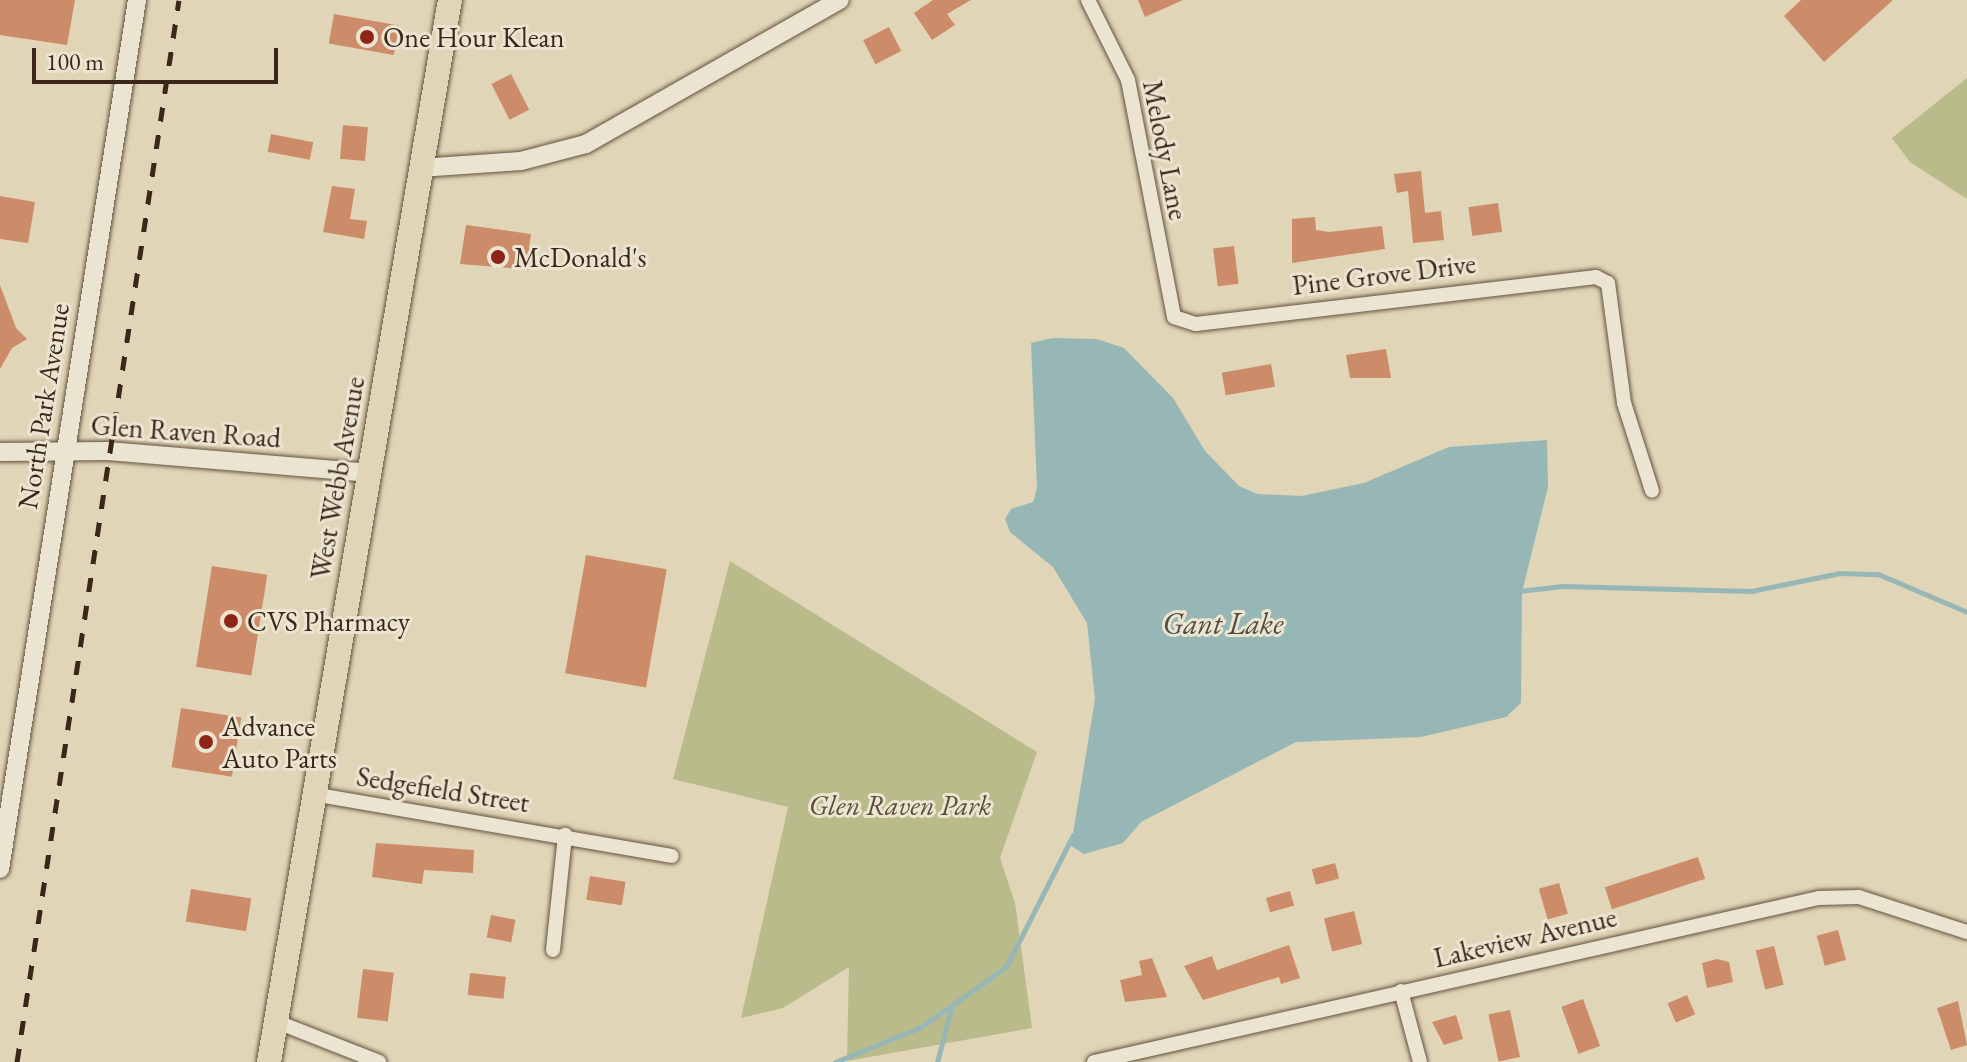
<!DOCTYPE html>
<style>
body{margin:0}
#map{position:relative;width:1967px;height:1062px;overflow:hidden;background:#e0d5b7;font-family:"EB Garamond",serif}
div>[style]{position:absolute}
[style*='--x']{left:calc(var(--x)*1px);top:calc(var(--y)*1px);width:calc(var(--w)*1px);rotate:calc(var(--a)*1deg)}
.green>*{inset:0;background:#b9bb8a}
.water>*{inset:0;background:#96b7b6}
.stream>*{height:5px;margin:-2.5px;padding:0 2.5px;transform-origin:2.5px;border-radius:2.5px;background:#96b7b6}
.building>*{inset:0;background:#cc8b69;transform-origin:0 0}
.roads{filter:drop-shadow(0 0 2px #645240) drop-shadow(0 0 2px #645240)}
.minor>*{height:14px;margin:-7px;padding:0 7px;transform-origin:7px;border-radius:7px;background:#ebe4d0}
.tertiary>*{height:18px;margin:-9px;padding:0 9px;transform-origin:9px;border-radius:9px;background:#ebe4d0}
.trunk>*{height:24px;margin:-12px;padding:0 12px;transform-origin:12px;border-radius:12px;background:#e0d5b7}
.rail>*{height:5px;margin-top:-2.5px;transform-origin:0;background:repeating-linear-gradient(90deg,#3b2719 0 14px,transparent 0 28px)}
.dots>*{width:22px;height:22px;translate:-50% -50%;box-sizing:border-box;border:4px solid #ebe4d0;border-radius:50%}
span{translate:-50% -50%;white-space:nowrap;text-align:center;line-height:1.15;-webkit-text-stroke:6px #ebe4d0;paint-order:stroke}
.poi-label{font-size:28px;color:#3b2719}
.left{translate:0 -50%;text-align:left}
.street-label{font-size:28px;color:#3b2719}
.park-label{font-size:28px;color:#5a4c35;font-style:italic}
.water-label{font-size:30px;color:#524b40;font-style:italic}
.scale{position:absolute;left:32px;top:48px;width:246px;height:36px;box-sizing:border-box;border:4px solid #3b2719;border-top:0;padding-left:10px;font-size:24px;line-height:28px;white-space:nowrap;color:#3b2719;-webkit-text-stroke:6px #ebe4d0;paint-order:stroke}
</style>
<div id="map">
<div class="green">
<i style="clip-path:polygon(1967px 78px,1967px 199px,1910px 162px,1892px 138px)"></i>
<i style="clip-path:polygon(730px 561px,1037px 752px,1000px 858px,1015px 903px,1032px 1028px,847px 1061px,849px 967px,783px 1008px,741px 1018px,788px 807px,673px 779px)"></i>
</div>
<div class="water">
<i style="clip-path:polygon(1052px 338px,1097px 339px,1124px 348px,1173px 398px,1205px 451px,1239px 486px,1257px 494px,1301px 496px,1364px 483px,1449px 447px,1547px 440px,1548px 487px,1522px 592px,1521px 703px,1506px 717px,1421px 737px,1296px 742px,1141px 822px,1123px 843px,1084px 854px,1071px 846px,1095px 699px,1087px 623px,1053px 567px,1010px 532px,1005px 519px,1011px 509px,1033px 502px,1037px 488px,1031px 343px)"></i>
</div>
<div class="stream">
<i style="--x:1519;--y:591;--w:44;--a:-6.5"></i>
<i style="--x:1563;--y:586;--w:188;--a:1.5"></i>
<i style="--x:1751;--y:591;--w:91;--a:-11.4"></i>
<i style="--x:1840;--y:573;--w:38;--a:2"></i>
<i style="--x:1878;--y:574;--w:97;--a:23.1"></i>
<i style="--x:835;--y:1062;--w:93;--a:-22.1"></i>
<i style="--x:921;--y:1027;--w:104;--a:-35.2"></i>
<i style="--x:1006;--y:967;--w:148;--a:-63.1"></i>
<i style="--x:937;--y:1062;--w:55;--a:-75.2"></i>
</div>
<div class="building">
<i style="clip-path:polygon(0 0,75px 0,67px 45px,0 35px)"></i>
<i style="clip-path:polygon(933px 0,971px 0,947px 14px,955px 25px,932px 40px,914px 13px)"></i>
<i style="clip-path:polygon(1138px 0,1183px 0,1145px 17px)"></i>
<i style="clip-path:polygon(1801px 0,1893px 0,1824px 62px,1784px 16px)"></i>
<i style="left:334px;top:14px;width:66px;height:30px;rotate:10deg"></i>
<i style="left:889px;top:27px;width:27px;height:29px;rotate:63deg"></i>
<i style="left:511px;top:74px;width:40px;height:22px;rotate:63deg"></i>
<i style="left:343px;top:125px;width:25px;height:34px;rotate:5deg"></i>
<i style="left:271px;top:134px;width:43px;height:18px;rotate:11deg"></i>
<i style="clip-path:polygon(1421px 171px,1425px 213px,1441px 211px,1444px 240px,1413px 243px,1408px 191px,1397px 193px,1394px 174px)"></i>
<i style="clip-path:polygon(332px 186px,355px 189px,350px 219px,367px 221px,364px 239px,323px 232px)"></i>
<i style="clip-path:polygon(0 196px,35px 202px,28px 243px,0 239px)"></i>
<i style="left:1498px;top:203px;width:29px;height:30px;rotate:82deg"></i>
<i style="clip-path:polygon(1315px 217px,1316px 230px,1329px 232px,1382px 226px,1385px 249px,1292px 263px,1292px 219px)"></i>
<i style="clip-path:polygon(466px 225px,531px 234px,529px 248px,537px 249px,533px 270px,460px 264px)"></i>
<i style="left:1234px;top:246px;width:38px;height:21px;rotate:83deg"></i>
<i style="clip-path:polygon(0 285px,16px 328px,27px 339px,12px 348px,0 369px)"></i>
<i style="clip-path:polygon(1386px 349px,1391px 378px,1350px 378px,1346px 355px)"></i>
<i style="left:1271px;top:364px;width:23px;height:50px;rotate:80deg"></i>
<i style="left:586px;top:555px;width:82px;height:120px;rotate:10deg"></i>
<i style="left:212px;top:566px;width:56px;height:102px;rotate:9deg"></i>
<i style="left:181px;top:708px;width:61px;height:60px;rotate:9deg"></i>
<i style="clip-path:polygon(376px 843px,474px 850px,473px 873px,424px 870px,422px 884px,372px 877px)"></i>
<i style="left:1698px;top:857px;width:23px;height:98px;rotate:72deg"></i>
<i style="left:1335px;top:863px;width:16px;height:24px;rotate:75deg"></i>
<i style="left:590px;top:876px;width:36px;height:24px;rotate:9deg"></i>
<i style="left:1559px;top:883px;width:32px;height:21px;rotate:74deg"></i>
<i style="left:191px;top:889px;width:61px;height:33px;rotate:9deg"></i>
<i style="left:1290px;top:891px;width:15px;height:25px;rotate:74deg"></i>
<i style="left:1354px;top:911px;width:34px;height:31px;rotate:76deg"></i>
<i style="left:491px;top:915px;width:25px;height:23px;rotate:11deg"></i>
<i style="left:1838px;top:930px;width:31px;height:22px;rotate:75deg"></i>
<i style="clip-path:polygon(1289px 945px,1300px 978px,1281px 984px,1279px 977px,1203px 1000px,1184px 966px,1212px 956px,1217px 970px)"></i>
<i style="left:1774px;top:946px;width:40px;height:19px;rotate:76deg"></i>
<i style="clip-path:polygon(1152px 958px,1167px 997px,1125px 1002px,1120px 980px,1142px 975px,1139px 961px)"></i>
<i style="clip-path:polygon(1717px 959px,1729px 962px,1733px 982px,1707px 988px,1702px 963px)"></i>
<i style="left:363px;top:969px;width:31px;height:49px;rotate:7deg"></i>
<i style="left:470px;top:973px;width:36px;height:22px;rotate:6deg"></i>
<i style="left:1687px;top:995px;width:21px;height:21px;rotate:67deg"></i>
<i style="left:1583px;top:999px;width:50px;height:23px;rotate:70deg"></i>
<i style="clip-path:polygon(1958px 1001px,1967px 1045px,1951px 1050px,1937px 1008px)"></i>
<i style="left:1510px;top:1010px;width:48px;height:22px;rotate:78deg"></i>
<i style="clip-path:polygon(1456px 1015px,1463px 1039px,1444px 1045px,1432px 1022px)"></i>
</div>
<div class="roads">
<div class="minor">
<i style="--x:1088;--y:0;--w:89;--a:63.4"></i>
<i style="--x:1128;--y:80;--w:241;--a:79"></i>
<i style="--x:1174;--y:317;--w:23;--a:18"></i>
<i style="--x:1196;--y:324;--w:403;--a:-6.7"></i>
<i style="--x:1596;--y:277;--w:13;--a:27"></i>
<i style="--x:1608;--y:283;--w:121;--a:82.4"></i>
<i style="--x:1624;--y:403;--w:92;--a:72.3"></i>
<i style="--x:313;--y:794;--w:364;--a:9.8"></i>
<i style="--x:553;--y:950;--w:116;--a:-84"></i>
<i style="--x:1401;--y:991;--w:73;--a:75"></i>
<i style="--x:275;--y:1021;--w:112;--a:21.5"></i>
<i style="--x:1094;--y:1062;--w:743;--a:-12.75"></i>
<i style="--x:1819;--y:898;--w:40;--a:-1.4"></i>
<i style="--x:1859;--y:897;--w:114;--a:18"></i>
</div>
<div class="tertiary">
<i style="--x:420;--y:168;--w:101;--a:-4"></i>
<i style="--x:521;--y:161;--w:67;--a:-14.7"></i>
<i style="--x:586;--y:144;--w:292;--a:-29.6"></i>
<i style="--x:0;--y:452;--w:108;--a:-0.5"></i>
<i style="--x:108;--y:451;--w:261;--a:4.8"></i>
<i style="--x:0;--y:869;--w:880;--a:-81.04"></i>
</div>
<div class="trunk">
<i style="--x:269;--y:1062;--w:1077;--a:-80.33"></i>
</div>
</div>
<div class="rail">
<i style="--x:17;--y:1062;--w:1074;--a:-81.33"></i>
</div>
<div class="dots">
<i style="left:367px;top:37px;background:#8f2418"></i>
<i style="left:498px;top:257px;background:#8f2418"></i>
<i style="left:231px;top:621px;background:#8f2418"></i>
<i style="left:206px;top:742px;background:#8f2418"></i>
</div>
<div class="poi-label">
<span class="left" style="left:383px;top:37px">One Hour Klean</span>
<span class="left" style="left:514px;top:257px">McDonald's</span>
<span class="left" style="left:247px;top:621px">CVS Pharmacy</span>
<span class="left" style="left:222px;top:742px">Advance<br>Auto Parts</span>
</div>
<div class="street-label">
<span style="left:1166px;top:150px;rotate:79deg">Melody Lane</span>
<span style="left:1384px;top:274px;rotate:-7deg">Pine Grove Drive</span>
<span style="left:43px;top:406px;rotate:-81deg">North Park Avenue</span>
<span style="left:186px;top:431px;rotate:4deg">Glen Raven Road</span>
<span style="left:337px;top:478px;rotate:-80deg">West Webb Avenue</span>
<span style="left:443px;top:789px;rotate:9deg">Sedgefield Street</span>
<span style="left:1525px;top:937px;rotate:-13deg">Lakeview Avenue</span>
</div>
<div class="park-label">
<span style="left:900px;top:805px">Glen Raven Park</span>
</div>
<div class="water-label">
<span style="left:1223px;top:624px">Gant Lake</span>
</div>
<div class="scale">100 m</div>
</div>
